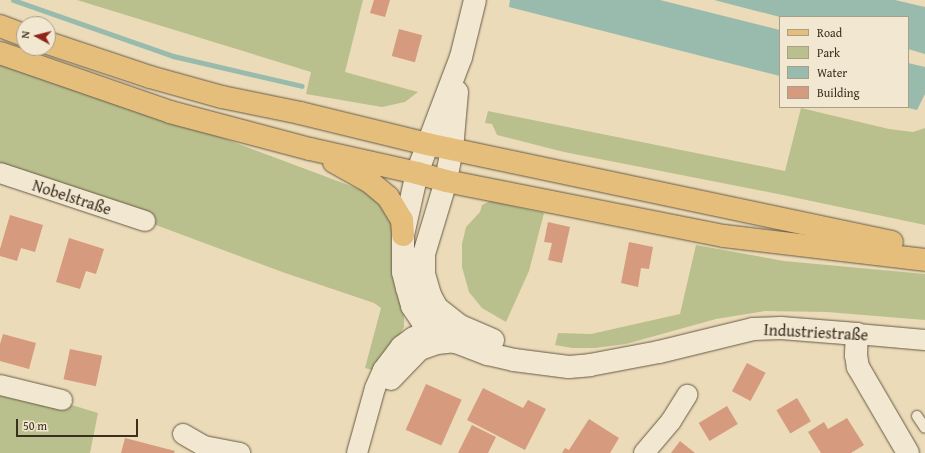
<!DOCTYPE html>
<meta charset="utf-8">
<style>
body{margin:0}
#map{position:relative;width:925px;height:453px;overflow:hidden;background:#ebdbb8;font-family:"Gentium Book Plus",serif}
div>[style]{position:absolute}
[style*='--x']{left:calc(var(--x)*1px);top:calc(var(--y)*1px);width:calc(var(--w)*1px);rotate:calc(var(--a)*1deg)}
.green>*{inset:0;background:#bac08d}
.water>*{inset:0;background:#98bbad}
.stream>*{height:5px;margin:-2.5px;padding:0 2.5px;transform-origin:2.5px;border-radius:2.5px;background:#98bbad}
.building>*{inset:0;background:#d69a7f;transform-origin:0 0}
.roads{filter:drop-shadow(0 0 1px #675a46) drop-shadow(0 0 1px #675a46)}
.service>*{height:10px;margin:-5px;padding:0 5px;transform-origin:5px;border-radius:5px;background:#f2e8d1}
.minor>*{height:20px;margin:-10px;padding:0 10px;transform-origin:10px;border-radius:10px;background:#f2e8d1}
.tertiary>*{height:22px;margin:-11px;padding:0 11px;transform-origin:11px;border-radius:11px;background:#f2e8d1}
.primary>*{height:22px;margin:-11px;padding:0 11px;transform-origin:11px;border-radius:11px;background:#e6be7c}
.trunk>*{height:22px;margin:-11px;padding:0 11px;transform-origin:11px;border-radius:11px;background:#e6be7c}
span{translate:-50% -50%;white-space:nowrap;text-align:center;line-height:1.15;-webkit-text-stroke:4px #f2e8d1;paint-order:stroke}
.street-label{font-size:16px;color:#3b2f20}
.legend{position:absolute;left:779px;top:16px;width:130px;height:92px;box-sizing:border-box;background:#f2e8d1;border:1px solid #a99e8a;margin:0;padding:5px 7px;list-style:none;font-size:12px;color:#3b2f20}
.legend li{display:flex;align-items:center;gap:8px;height:20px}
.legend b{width:20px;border:1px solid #a99e8a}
.north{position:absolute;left:16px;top:16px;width:40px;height:40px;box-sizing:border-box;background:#f2e8d1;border:1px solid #a99e8a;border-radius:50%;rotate:277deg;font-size:11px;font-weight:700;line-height:16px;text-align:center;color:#3b2f20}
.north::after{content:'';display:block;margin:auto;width:14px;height:18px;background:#8f2418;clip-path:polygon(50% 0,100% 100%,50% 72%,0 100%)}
.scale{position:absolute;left:16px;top:419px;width:122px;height:18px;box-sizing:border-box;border:2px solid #3b2f20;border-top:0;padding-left:5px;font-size:12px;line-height:14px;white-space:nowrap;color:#3b2f20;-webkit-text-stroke:3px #f2e8d1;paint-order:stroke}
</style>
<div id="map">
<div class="green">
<i style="clip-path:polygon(77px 0,363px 0,345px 72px,418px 92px,405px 102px,382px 107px,306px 94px,311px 72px)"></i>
<i style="clip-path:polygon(0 61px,125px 106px,220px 137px,367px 192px,391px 213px,404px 311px,404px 327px,396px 342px,376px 371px,365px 368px,381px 308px,374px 303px,285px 273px,145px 221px,0 173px)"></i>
<i style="clip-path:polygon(801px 108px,889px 129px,913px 132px,925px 128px,925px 225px,778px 194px,564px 152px,497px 135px,492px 124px,485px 123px,488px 111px,785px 171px)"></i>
<i style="clip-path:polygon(490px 201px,544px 213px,529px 271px,506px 322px,482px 308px,469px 292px,462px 267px,462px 244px,466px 227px,480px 212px,482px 205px)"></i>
<i style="clip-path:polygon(696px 245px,784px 261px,925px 274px,925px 320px,827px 312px,765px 311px,716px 319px,626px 344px,595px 348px,572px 348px,555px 345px,558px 333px,591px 334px,680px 314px)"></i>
<i style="clip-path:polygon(0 393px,62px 402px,98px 413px,90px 453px,0 453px)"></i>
</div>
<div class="water">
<i style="clip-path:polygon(510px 0,660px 0,780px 30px,780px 76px,509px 7px)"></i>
<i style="clip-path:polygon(714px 0,895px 0,925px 7px,925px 54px,908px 49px,908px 17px,780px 17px)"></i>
<i style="clip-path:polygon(908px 63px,925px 67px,925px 94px,917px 110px,904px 107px,908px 107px)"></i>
</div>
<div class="stream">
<i style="--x:13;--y:0;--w:170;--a:19.3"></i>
<i style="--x:173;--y:56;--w:132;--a:13.1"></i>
</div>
<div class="building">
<i style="clip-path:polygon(374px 0,390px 0,385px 17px,370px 13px)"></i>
<i style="left:399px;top:29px;width:24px;height:28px;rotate:15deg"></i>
<i style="clip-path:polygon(10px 215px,43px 225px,35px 252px,21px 248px,17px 261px,0 256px,0 249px)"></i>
<i style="clip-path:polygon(548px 222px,570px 227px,562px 263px,548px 260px,552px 243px,544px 242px)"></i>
<i style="clip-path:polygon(69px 238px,104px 249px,96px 274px,86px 271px,80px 289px,56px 282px)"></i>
<i style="clip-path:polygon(629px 242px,653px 247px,649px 269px,641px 268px,638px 287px,621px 283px)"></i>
<i style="clip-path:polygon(3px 334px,36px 343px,29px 369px,0 361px,0 344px)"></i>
<i style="left:70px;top:349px;width:33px;height:31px;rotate:12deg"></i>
<i style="left:747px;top:363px;width:21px;height:32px;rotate:28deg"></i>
<i style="left:426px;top:384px;width:39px;height:50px;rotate:24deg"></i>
<i style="clip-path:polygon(483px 388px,523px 408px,528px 400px,546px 409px,525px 450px,467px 420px)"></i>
<i style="left:797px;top:398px;width:27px;height:24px;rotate:59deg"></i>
<i style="left:727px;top:406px;width:21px;height:33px;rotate:59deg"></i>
<i style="clip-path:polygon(847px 418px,864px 445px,851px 453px,821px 453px,808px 432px,824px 422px,828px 429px)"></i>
<i style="clip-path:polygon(589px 419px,619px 438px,610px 453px,562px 453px,565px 448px,569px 450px)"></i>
<i style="clip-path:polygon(472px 425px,496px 437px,488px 453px,458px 453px)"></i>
<i style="clip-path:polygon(125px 438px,175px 451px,174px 453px,121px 453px)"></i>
<i style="clip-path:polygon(680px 441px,695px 453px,671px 453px)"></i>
</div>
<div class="roads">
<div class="service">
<i style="--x:917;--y:416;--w:14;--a:56"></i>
</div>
<div class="minor">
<i style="--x:0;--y:173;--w:153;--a:18.3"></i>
<i style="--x:857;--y:334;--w:68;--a:5"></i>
<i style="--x:391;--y:380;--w:42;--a:-46"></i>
<i style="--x:420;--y:350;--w:18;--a:-19"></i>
<i style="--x:437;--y:344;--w:19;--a:-6"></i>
<i style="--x:0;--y:385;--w:64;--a:13.6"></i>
<i style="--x:183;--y:434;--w:24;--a:30"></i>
<i style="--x:204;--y:446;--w:37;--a:11"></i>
<i style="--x:357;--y:453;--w:67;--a:-74.5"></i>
<i style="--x:375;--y:388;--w:20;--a:-66"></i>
<i style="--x:383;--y:370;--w:30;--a:-53"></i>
<i style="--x:401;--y:346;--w:14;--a:-36"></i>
<i style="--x:412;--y:338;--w:20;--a:-27"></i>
<i style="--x:430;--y:329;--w:15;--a:-11"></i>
<i style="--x:644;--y:453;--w:42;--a:-49.8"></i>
<i style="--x:671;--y:421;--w:31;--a:-58"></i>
</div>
<div class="tertiary">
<i style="--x:475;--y:0;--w:59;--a:103.8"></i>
<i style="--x:461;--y:57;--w:124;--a:110.8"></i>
<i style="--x:417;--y:173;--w:64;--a:102.7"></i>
<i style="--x:403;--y:235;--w:37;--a:90"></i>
<i style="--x:403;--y:272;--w:16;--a:76"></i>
<i style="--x:407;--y:288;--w:19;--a:74"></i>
<i style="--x:412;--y:306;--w:18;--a:56"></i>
<i style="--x:422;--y:321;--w:11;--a:45"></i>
<i style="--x:430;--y:329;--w:29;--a:27"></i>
<i style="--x:456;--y:342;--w:34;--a:21"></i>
<i style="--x:488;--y:354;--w:27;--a:13"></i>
<i style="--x:514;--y:360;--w:55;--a:7.3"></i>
<i style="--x:569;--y:367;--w:21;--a:-5"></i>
<i style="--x:590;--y:365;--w:70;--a:-10.7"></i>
<i style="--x:659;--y:352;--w:97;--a:-13.7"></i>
<i style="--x:753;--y:329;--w:28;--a:-2"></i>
<i style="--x:781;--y:328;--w:76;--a:4.5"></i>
<i style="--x:857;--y:334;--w:21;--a:93"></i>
<i style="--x:856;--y:355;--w:12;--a:81"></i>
<i style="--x:858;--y:367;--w:99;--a:59.8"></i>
<i style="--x:457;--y:92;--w:57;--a:95"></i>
<i style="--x:452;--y:149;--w:33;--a:101"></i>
<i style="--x:446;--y:181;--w:76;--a:106.8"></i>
<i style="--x:424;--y:254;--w:20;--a:90"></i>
<i style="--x:424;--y:274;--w:22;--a:74"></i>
<i style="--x:430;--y:295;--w:15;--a:62"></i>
<i style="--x:437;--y:308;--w:29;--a:38"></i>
<i style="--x:460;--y:326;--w:36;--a:23"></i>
</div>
<div class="primary">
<i style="--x:427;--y:144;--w:475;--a:11.9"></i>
<i style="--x:417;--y:173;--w:30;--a:15"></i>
<i style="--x:446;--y:181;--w:283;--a:11.2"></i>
<i style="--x:724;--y:236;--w:202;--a:6.8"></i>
</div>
<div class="trunk">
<i style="--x:0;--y:26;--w:26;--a:21"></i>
<i style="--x:48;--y:43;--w:108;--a:18.4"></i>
<i style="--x:150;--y:77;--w:75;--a:15.5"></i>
<i style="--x:222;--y:97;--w:80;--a:11.6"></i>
<i style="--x:300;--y:113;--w:131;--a:13.7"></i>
<i style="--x:0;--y:53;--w:180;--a:19.1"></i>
<i style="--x:170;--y:112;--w:145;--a:14.8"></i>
<i style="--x:310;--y:149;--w:110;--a:12.6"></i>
<i style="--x:334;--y:162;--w:41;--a:29.1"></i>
<i style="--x:370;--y:182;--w:23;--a:40"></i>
<i style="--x:388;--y:197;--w:27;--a:59"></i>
<i style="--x:402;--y:220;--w:15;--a:86"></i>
</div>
</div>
<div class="street-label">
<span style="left:72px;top:197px;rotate:18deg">Nobelstraße</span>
<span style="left:816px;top:332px;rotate:3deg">Industriestraße</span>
</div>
<ul class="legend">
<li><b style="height:5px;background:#e6be7c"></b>Road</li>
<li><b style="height:11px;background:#bac08d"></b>Park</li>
<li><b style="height:11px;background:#98bbad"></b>Water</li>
<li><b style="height:11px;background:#d69a7f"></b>Building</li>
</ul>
<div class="north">N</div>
<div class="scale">50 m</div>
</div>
